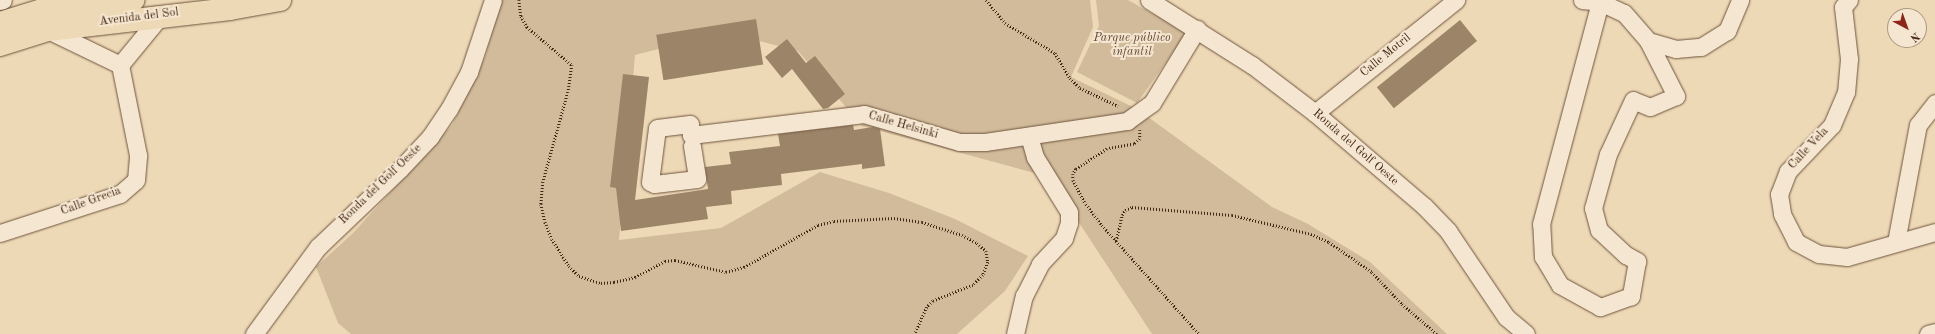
<!DOCTYPE html>
<meta charset="utf-8">
<style>
body{margin:0}
#map{position:relative;width:1935px;height:334px;overflow:hidden;background:#eed9b6;font-family:"Old Standard TT",serif}
div>[style]{position:absolute}
[style*='--x']{left:calc(var(--x)*1px);top:calc(var(--y)*1px);width:calc(var(--w)*1px);rotate:calc(var(--a)*1deg)}
.green>*{inset:0;background:#d1bb9b}
.building>*{inset:0;background:#9c8469;transform-origin:0 0}
.path>*{height:2.5px;margin-top:-1.25px;transform-origin:0;background:repeating-linear-gradient(90deg,#442715 0 1px,transparent 0 3px)}
.roads{filter:drop-shadow(0 0 1px #6e543d) drop-shadow(0 0 1px #6e543d)}
.street>*{height:17px;margin:-8.5px;padding:0 8.5px;transform-origin:8.5px;border-radius:8.5px;background:#f4e6d0}
.primary>*{height:22px;margin:-11px;padding:0 11px;transform-origin:11px;border-radius:11px;background:#eed9b6}
span{translate:-50% -50%;white-space:nowrap;text-align:center;line-height:1.15;-webkit-text-stroke:4px #f4e6d0;paint-order:stroke}
.street-label{font-size:12px;color:#442715}
.park-label{font-size:12px;color:#604530;font-style:italic}
.north{position:absolute;left:1887px;top:8px;width:40px;height:40px;box-sizing:border-box;background:#f4e6d0;border:1px solid #ae9a85;border-radius:50%;rotate:139deg;font-size:11px;font-weight:700;line-height:16px;text-align:center;color:#442715}
.north::after{content:'';display:block;margin:auto;width:14px;height:18px;background:#8f2418;clip-path:polygon(50% 0,100% 100%,50% 72%,0 100%)}
</style>
<div id="map">
<div class="green">
<i style="clip-path:polygon(501px 0,1090px 0,1093px 27px,1071px 77px,1137px 109px,1272px 207px,1308px 224px,1370px 262px,1447px 334px,1152px 334px,1049px 177px,862px 126px,798px 51px,724px 32px,635px 55px,619px 240px,721px 228px,820px 172px,889px 193px,955px 219px,1028px 256px,1005px 291px,957px 334px,351px 334px,338px 323px,316px 267px,353px 233px,452px 125px,485px 57px)"></i>
<i style="clip-path:polygon(1096px 0,1128px 0,1187px 33px,1137px 103px,1077px 72px,1099px 26px)"></i>
</div>
<div class="building">
<i style="left:756px;top:19px;width:46px;height:101px;rotate:81deg"></i>
<i style="left:1460px;top:20px;width:27px;height:107px;rotate:51deg"></i>
<i style="clip-path:polygon(787px 39px,806px 63px,815px 56px,845px 94px,828px 108px,823px 109px,792px 69px,782px 78px,765px 57px)"></i>
<i style="clip-path:polygon(623px 74px,649px 77px,635px 200px,708px 189px,705px 167px,731px 164px,729px 152px,780px 146px,778px 134px,853px 125px,854px 130px,873px 127px,880px 129px,885px 166px,862px 169px,862px 164px,781px 174px,782px 185px,731px 191px,732px 204px,706px 207px,708px 219px,621px 231px,616px 188px,610px 187px)"></i>
</div>
<div class="path">
<i style="--x:519;--y:0;--w:16;--a:83"></i>
<i style="--x:521;--y:16;--w:13;--a:61"></i>
<i style="--x:527;--y:27;--w:59;--a:40.2"></i>
<i style="--x:572;--y:65;--w:27;--a:98"></i>
<i style="--x:568;--y:92;--w:93;--a:105.5"></i>
<i style="--x:543;--y:182;--w:22;--a:95"></i>
<i style="--x:541;--y:204;--w:18;--a:77"></i>
<i style="--x:545;--y:222;--w:18;--a:68"></i>
<i style="--x:552;--y:239;--w:32;--a:58"></i>
<i style="--x:569;--y:266;--w:14;--a:45"></i>
<i style="--x:579;--y:276;--w:23;--a:18"></i>
<i style="--x:601;--y:283;--w:13;--a:-4"></i>
<i style="--x:614;--y:282;--w:22;--a:-13"></i>
<i style="--x:635;--y:277;--w:34;--a:-28"></i>
<i style="--x:665;--y:261;--w:10;--a:-6"></i>
<i style="--x:675;--y:260;--w:52;--a:13.2"></i>
<i style="--x:726;--y:272;--w:19;--a:-16"></i>
<i style="--x:744;--y:267;--w:85;--a:-29.6"></i>
<i style="--x:818;--y:225;--w:16;--a:-14"></i>
<i style="--x:834;--y:221;--w:60;--a:-2.9"></i>
<i style="--x:894;--y:218;--w:28;--a:8"></i>
<i style="--x:922;--y:222;--w:42;--a:18"></i>
<i style="--x:962;--y:235;--w:17;--a:28"></i>
<i style="--x:977;--y:243;--w:12;--a:42"></i>
<i style="--x:986;--y:251;--w:11;--a:80"></i>
<i style="--x:988;--y:262;--w:14;--a:111"></i>
<i style="--x:983;--y:275;--w:14;--a:135"></i>
<i style="--x:973;--y:285;--w:43;--a:158.2"></i>
<i style="--x:933;--y:301;--w:8;--a:135"></i>
<i style="--x:927;--y:307;--w:30;--a:114"></i>
<i style="--x:986;--y:0;--w:30;--a:50"></i>
<i style="--x:1005;--y:23;--w:58;--a:31"></i>
<i style="--x:1055;--y:53;--w:29;--a:59"></i>
<i style="--x:1070;--y:78;--w:14;--a:45"></i>
<i style="--x:1080;--y:88;--w:42;--a:25.3"></i>
<i style="--x:1140;--y:130;--w:9;--a:90"></i>
<i style="--x:1140;--y:139;--w:8;--a:140"></i>
<i style="--x:1134;--y:144;--w:27;--a:170"></i>
<i style="--x:1107;--y:149;--w:37;--a:147"></i>
<i style="--x:1076;--y:169;--w:6;--a:121"></i>
<i style="--x:1073;--y:174;--w:6;--a:90"></i>
<i style="--x:1073;--y:180;--w:27;--a:62"></i>
<i style="--x:1086;--y:204;--w:26;--a:53"></i>
<i style="--x:1102;--y:225;--w:146;--a:48.3"></i>
<i style="--x:1116;--y:241;--w:27;--a:-77"></i>
<i style="--x:1122;--y:215;--w:6;--a:-59"></i>
<i style="--x:1125;--y:210;--w:8;--a:-23"></i>
<i style="--x:1132;--y:207;--w:100;--a:4.6"></i>
<i style="--x:1232;--y:215;--w:81;--a:13.5"></i>
<i style="--x:1311;--y:234;--w:20;--a:24"></i>
<i style="--x:1329;--y:242;--w:52;--a:34.9"></i>
<i style="--x:1372;--y:272;--w:44;--a:46.8"></i>
<i style="--x:1402;--y:304;--w:46;--a:40.6"></i>
</div>
<div class="roads">
<div class="street">
<i style="--x:1149;--y:0;--w:122;--a:32.3"></i>
<i style="--x:1252;--y:65;--w:79;--a:37.3"></i>
<i style="--x:1315;--y:113;--w:143;--a:40.5"></i>
<i style="--x:1424;--y:206;--w:35;--a:46"></i>
<i style="--x:1448;--y:231;--w:104;--a:56"></i>
<i style="--x:1506;--y:317;--w:26;--a:40"></i>
<i style="--x:1582;--y:0;--w:18;--a:6"></i>
<i style="--x:1600;--y:2;--w:26;--a:25"></i>
<i style="--x:1624;--y:13;--w:37;--a:49"></i>
<i style="--x:1648;--y:41;--w:62;--a:63"></i>
<i style="--x:1676;--y:96;--w:28;--a:157"></i>
<i style="--x:1650;--y:107;--w:18;--a:-158"></i>
<i style="--x:1633;--y:100;--w:60;--a:114.8"></i>
<i style="--x:1608;--y:154;--w:56;--a:105.5"></i>
<i style="--x:1593;--y:208;--w:23;--a:75"></i>
<i style="--x:1599;--y:230;--w:37;--a:43"></i>
<i style="--x:1626;--y:255;--w:13;--a:29"></i>
<i style="--x:1637;--y:261;--w:36;--a:100"></i>
<i style="--x:1631;--y:296;--w:33;--a:160"></i>
<i style="--x:1600;--y:307;--w:46;--a:-151.2"></i>
<i style="--x:1560;--y:285;--w:33;--a:-121"></i>
<i style="--x:1543;--y:257;--w:33;--a:-93"></i>
<i style="--x:1541;--y:224;--w:230;--a:-75.1"></i>
<i style="--x:1849;--y:0;--w:9;--a:131"></i>
<i style="--x:1843;--y:7;--w:52;--a:83.4"></i>
<i style="--x:1849;--y:59;--w:33;--a:95"></i>
<i style="--x:1846;--y:92;--w:36;--a:113"></i>
<i style="--x:1832;--y:125;--w:64;--a:133.7"></i>
<i style="--x:1788;--y:171;--w:25;--a:111"></i>
<i style="--x:1779;--y:194;--w:20;--a:81"></i>
<i style="--x:1782;--y:214;--w:31;--a:63"></i>
<i style="--x:1796;--y:242;--w:26;--a:28"></i>
<i style="--x:1819;--y:254;--w:28;--a:6"></i>
<i style="--x:1847;--y:257;--w:91;--a:-15.9"></i>
<i style="--x:0;--y:1;--w:3;--a:-18"></i>
<i style="--x:48;--y:30;--w:80;--a:25.9"></i>
<i style="--x:120;--y:65;--w:65;--a:-50.6"></i>
<i style="--x:1648;--y:41;--w:29;--a:16"></i>
<i style="--x:1676;--y:49;--w:25;--a:-5"></i>
<i style="--x:1701;--y:47;--w:31;--a:-32"></i>
<i style="--x:1727;--y:31;--w:34;--a:-67"></i>
<i style="--x:1315;--y:113;--w:181;--a:-38.7"></i>
<i style="--x:692;--y:146;--w:33;--a:81"></i>
<i style="--x:697;--y:179;--w:43;--a:173.4"></i>
<i style="--x:654;--y:184;--w:4;--a:-153"></i>
<i style="--x:650;--y:182;--w:54;--a:-82.6"></i>
<i style="--x:657;--y:128;--w:33;--a:-7"></i>
<i style="--x:690;--y:124;--w:11;--a:85"></i>
<i style="--x:691;--y:135;--w:174;--a:-6.9"></i>
<i style="--x:864;--y:114;--w:99;--a:16.4"></i>
<i style="--x:959;--y:142;--w:26;--a:0"></i>
<i style="--x:985;--y:142;--w:144;--a:-8.4"></i>
<i style="--x:1127;--y:121;--w:31;--a:-36"></i>
<i style="--x:1152;--y:103;--w:87;--a:-58.7"></i>
<i style="--x:0;--y:233;--w:126;--a:-18"></i>
<i style="--x:120;--y:194;--w:21;--a:-41"></i>
<i style="--x:136;--y:180;--w:25;--a:-85"></i>
<i style="--x:138;--y:155;--w:92;--a:-101.3"></i>
<i style="--x:1896;--y:242;--w:119;--a:-79.4"></i>
<i style="--x:1918;--y:125;--w:28;--a:-52"></i>
<i style="--x:254;--y:334;--w:108;--a:-53.7"></i>
<i style="--x:318;--y:247;--w:113;--a:-43.6"></i>
<i style="--x:400;--y:169;--w:44;--a:-46.8"></i>
<i style="--x:430;--y:137;--w:34;--a:-56"></i>
<i style="--x:449;--y:109;--w:42;--a:-61.6"></i>
<i style="--x:469;--y:72;--w:76;--a:-71.6"></i>
<i style="--x:1015;--y:334;--w:39;--a:-77"></i>
<i style="--x:1024;--y:296;--w:36;--a:-63"></i>
<i style="--x:1040;--y:264;--w:35;--a:-47"></i>
<i style="--x:1064;--y:238;--w:16;--a:-72"></i>
<i style="--x:1069;--y:223;--w:11;--a:-90"></i>
<i style="--x:1069;--y:212;--w:65;--a:-121.7"></i>
<i style="--x:1035;--y:157;--w:22;--a:-106"></i>
<i style="--x:1928;--y:334;--w:7;--a:-16"></i>
</div>
<div class="primary">
<i style="--x:0;--y:23;--w:44;--a:-17.2"></i>
<i style="--x:42;--y:10;--w:92;--a:-6.3"></i>
<i style="--x:0;--y:45;--w:50;--a:-17.4"></i>
<i style="--x:48;--y:30;--w:183;--a:-6.6"></i>
<i style="--x:230;--y:9;--w:51;--a:-10.2"></i>
</div>
</div>
<div class="street-label">
<span style="left:139px;top:18px;rotate:-7deg">Avenida del Sol</span>
<span style="left:1386px;top:56px;rotate:-39deg">Calle Motril</span>
<span style="left:903px;top:126px;rotate:16deg">Calle Helsinki</span>
<span style="left:1355px;top:148px;rotate:41deg">Ronda del Golf Oeste</span>
<span style="left:1809px;top:149px;rotate:-47deg">Calle Vela</span>
<span style="left:381px;top:185px;rotate:-44deg">Ronda del Golf Oeste</span>
<span style="left:91px;top:202px;rotate:-20deg">Calle Grecia</span>
</div>
<div class="park-label">
<span style="left:1132px;top:46px">Parque público<br>infantil</span>
</div>
<div class="north">N</div>
</div>
